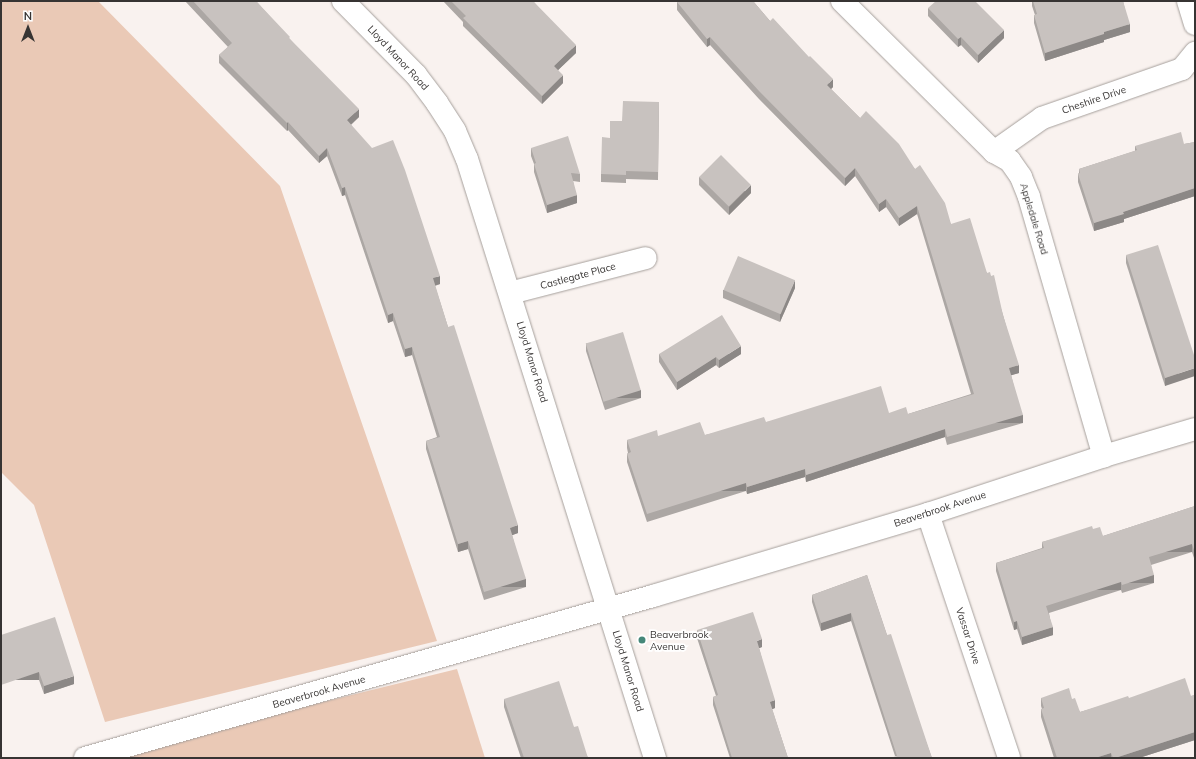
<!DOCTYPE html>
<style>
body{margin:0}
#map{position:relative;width:1196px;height:759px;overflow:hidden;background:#f9f2ef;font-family:Mulish,sans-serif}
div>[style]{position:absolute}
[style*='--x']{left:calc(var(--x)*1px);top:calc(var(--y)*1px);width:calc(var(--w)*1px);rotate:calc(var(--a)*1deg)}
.green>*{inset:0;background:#eac9b6}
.roads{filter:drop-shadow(0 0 1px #a6a09c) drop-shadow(0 0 1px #a6a09c)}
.minor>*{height:22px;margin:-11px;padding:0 11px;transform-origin:11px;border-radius:11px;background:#fff}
.wall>*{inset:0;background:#aca7a4}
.shaded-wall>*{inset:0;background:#8c8886;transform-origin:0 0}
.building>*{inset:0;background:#c8c2bf;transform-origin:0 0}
.dots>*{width:11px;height:11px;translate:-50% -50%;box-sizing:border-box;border:2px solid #fff;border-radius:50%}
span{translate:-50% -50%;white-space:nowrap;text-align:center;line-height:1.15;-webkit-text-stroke:3.5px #fff;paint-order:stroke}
.street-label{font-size:10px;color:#373433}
.poi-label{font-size:10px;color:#373433}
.left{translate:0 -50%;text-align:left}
.frame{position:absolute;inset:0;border:2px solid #373433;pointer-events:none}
.north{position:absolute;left:8px;top:8px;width:40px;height:40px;-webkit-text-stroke:3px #fff;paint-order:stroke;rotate:0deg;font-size:11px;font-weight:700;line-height:16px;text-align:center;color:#373433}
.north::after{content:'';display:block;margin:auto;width:14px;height:18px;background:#373433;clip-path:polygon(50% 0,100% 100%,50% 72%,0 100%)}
</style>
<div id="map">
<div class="green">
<i style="clip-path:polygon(1px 1px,98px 1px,280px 186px,437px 641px,105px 722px,34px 505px,1px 472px)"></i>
<i style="clip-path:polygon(457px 669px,485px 758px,107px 758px,107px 755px)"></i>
</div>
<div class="roads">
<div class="minor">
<i style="--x:343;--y:1;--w:104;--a:45.4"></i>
<i style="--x:416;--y:75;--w:35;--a:53"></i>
<i style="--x:437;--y:103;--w:33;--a:57"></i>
<i style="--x:455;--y:131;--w:30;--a:67"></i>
<i style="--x:467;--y:159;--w:628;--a:72.58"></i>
<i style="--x:842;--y:1;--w:214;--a:44.8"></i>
<i style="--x:994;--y:152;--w:18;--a:29"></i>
<i style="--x:1010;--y:161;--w:19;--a:55"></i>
<i style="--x:1021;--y:177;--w:22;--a:68"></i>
<i style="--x:1029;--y:197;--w:270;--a:73.9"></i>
<i style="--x:1188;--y:1;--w:24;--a:73"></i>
<i style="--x:994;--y:152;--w:59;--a:-35.3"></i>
<i style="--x:1042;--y:118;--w:148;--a:-19.3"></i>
<i style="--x:1182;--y:69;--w:21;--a:-51"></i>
<i style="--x:510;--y:293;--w:140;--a:-14.4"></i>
<i style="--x:928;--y:514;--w:257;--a:71.6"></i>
<i style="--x:85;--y:758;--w:591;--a:-15.92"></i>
<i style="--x:653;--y:596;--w:287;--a:-16.6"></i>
<i style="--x:928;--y:514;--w:185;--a:-18.2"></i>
<i style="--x:1104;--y:456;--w:95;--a:-16.5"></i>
</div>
</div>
<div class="wall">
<i style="clip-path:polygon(185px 1px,256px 1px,359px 117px,351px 125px,440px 284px,435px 286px,448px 327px,518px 533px,512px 535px,526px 587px,484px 600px,468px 549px,458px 552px,426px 449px,426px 441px,437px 437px,412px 355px,405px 357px,393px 321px,388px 323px,345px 195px,342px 196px,327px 156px,319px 163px,288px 130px,287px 131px,219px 63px,219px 55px,228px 47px)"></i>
<i style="clip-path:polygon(443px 1px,533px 1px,576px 53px,558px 70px,563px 83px,542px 104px,463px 26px,463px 22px)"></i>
<i style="clip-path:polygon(677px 1px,753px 1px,770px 21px,833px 87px,831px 89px,860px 118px,915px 169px,951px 224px,987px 273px,991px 276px,1003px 315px,1019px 373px,1011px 375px,1023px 423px,947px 445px,945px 437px,806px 482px,805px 477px,747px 494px,746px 491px,647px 522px,627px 462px,627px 454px,628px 453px,627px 448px,627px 440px,658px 436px,705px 435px,766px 422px,889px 413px,908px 414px,971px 394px,917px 214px,899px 226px,886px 207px,879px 212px,855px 176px,845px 186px,759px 99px,710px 45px,707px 47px,677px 10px,677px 2px,678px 2px)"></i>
<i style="clip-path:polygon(1032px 1px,1123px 1px,1130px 32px,1104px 40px,1104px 42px,1045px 61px,1034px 23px,1034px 15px,1035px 15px,1032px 6px)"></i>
<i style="clip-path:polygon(928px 8px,1004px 38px,978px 63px,961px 45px,958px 47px,928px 16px)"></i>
<i style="clip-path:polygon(659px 102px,658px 180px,626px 179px,626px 183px,601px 182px,601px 174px,610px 138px,622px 121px)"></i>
<i style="clip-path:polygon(1195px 142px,1195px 196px,1124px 219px,1124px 222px,1094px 231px,1078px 182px,1078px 174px,1079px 173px,1079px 169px,1135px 151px,1135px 146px,1184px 144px)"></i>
<i style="clip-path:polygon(531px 148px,580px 174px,580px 182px,573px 181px,577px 203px,547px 213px,534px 172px,534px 164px,531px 156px)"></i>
<i style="clip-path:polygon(699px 177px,751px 193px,729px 215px,699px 185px)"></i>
<i style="clip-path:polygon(1126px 255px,1195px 358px,1165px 386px,1126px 263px)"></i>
<i style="clip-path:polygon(795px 288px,780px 322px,723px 298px,723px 290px)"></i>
<i style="clip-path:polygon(586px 343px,641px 398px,605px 410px,586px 351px)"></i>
<i style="clip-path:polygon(659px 354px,741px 354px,719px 368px,716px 365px,677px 390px,659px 362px)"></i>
<i style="clip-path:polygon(1195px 506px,1195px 561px,1192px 552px,1151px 565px,1154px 583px,1122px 593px,1121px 590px,1049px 613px,1053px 635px,1022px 645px,1017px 629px,1014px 630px,996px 571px,996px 563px,1042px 548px,1042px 542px,1093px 529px,1103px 536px)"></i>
<i style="clip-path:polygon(867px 575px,887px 635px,932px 758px,895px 756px,851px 621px,821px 631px,812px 602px,812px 595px)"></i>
<i style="clip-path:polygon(697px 630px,762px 647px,759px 648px,775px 708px,772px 709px,788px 758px,730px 758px,713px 705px,713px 697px,716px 696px,697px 638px)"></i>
<i style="clip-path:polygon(1px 635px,74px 684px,44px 694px,39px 680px)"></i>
<i style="clip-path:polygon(1195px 695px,1195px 740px,1139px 758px,1054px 758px,1041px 717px,1041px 709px,1042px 709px,1041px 706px,1041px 698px,1072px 699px,1080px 712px,1129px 698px,1191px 696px)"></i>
<i style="clip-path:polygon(504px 699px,574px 727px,588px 758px,521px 758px,504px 707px)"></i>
</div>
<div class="shaded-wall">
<i style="clip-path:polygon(1130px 24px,1130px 32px,1104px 40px,1104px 42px,1045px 61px,1045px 53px,1104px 32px)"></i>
<i style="clip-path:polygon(1004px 30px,1004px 38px,978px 63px,978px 55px)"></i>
<i style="clip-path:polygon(710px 37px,710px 45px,707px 47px,707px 39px)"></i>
<i style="clip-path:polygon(961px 37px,961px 45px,958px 47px,958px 39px)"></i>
<i style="clip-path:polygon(576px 45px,576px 53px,554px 74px,554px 66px)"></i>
<i style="clip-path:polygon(563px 75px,563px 83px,542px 104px,542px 96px)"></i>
<i style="clip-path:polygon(833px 79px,833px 87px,827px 93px,827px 85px)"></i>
<i style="clip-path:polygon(359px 109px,359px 117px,347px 128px,347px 120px)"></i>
<i style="clip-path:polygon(288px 122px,288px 130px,287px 131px,287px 123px)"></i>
<i style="clip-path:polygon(327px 148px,327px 156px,319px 163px,319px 156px)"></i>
<i style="clip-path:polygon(855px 168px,855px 176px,845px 186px,845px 178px)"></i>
<i style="clip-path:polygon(751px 185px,751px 193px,729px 215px,729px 207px)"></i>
<i style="clip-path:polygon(345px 187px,345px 195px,342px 196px,342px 188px)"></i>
<i style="clip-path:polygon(1195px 188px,1195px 196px,1124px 219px,1124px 222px,1094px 231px,1094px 223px,1123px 212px)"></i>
<i style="clip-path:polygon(577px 195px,577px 203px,547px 213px,547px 205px)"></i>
<i style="clip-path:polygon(886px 199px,886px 207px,879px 212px,879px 204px)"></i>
<i style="clip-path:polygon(917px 206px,917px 214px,899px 226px,899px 218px)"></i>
<i style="clip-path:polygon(440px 276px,440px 284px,433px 286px,433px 278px)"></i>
<i style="clip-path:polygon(795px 280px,795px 288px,780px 322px,780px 314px)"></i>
<i style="clip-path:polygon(393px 313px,393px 321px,388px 323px,388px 315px)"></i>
<i style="clip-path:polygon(741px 346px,741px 354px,719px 368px,719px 360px)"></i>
<i style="clip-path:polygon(412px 347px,412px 355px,405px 357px,405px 349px)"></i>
<i style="clip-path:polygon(716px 357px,716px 365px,677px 390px,677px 382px)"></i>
<i style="clip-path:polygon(1019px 365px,1019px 373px,1009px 376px,1009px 368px)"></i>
<i style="clip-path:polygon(1195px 368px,1195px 376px,1165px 386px,1165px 378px)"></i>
<i style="left:641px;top:390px;width:8px;height:38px;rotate:90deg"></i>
<i style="left:1023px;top:415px;width:8px;height:79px;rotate:90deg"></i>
<i style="clip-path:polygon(945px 429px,945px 437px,806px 482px,806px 475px)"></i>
<i style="clip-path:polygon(805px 469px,805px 477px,747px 494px,747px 487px)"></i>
<i style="left:746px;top:483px;width:8px;height:104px;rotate:90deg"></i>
<i style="clip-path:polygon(518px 525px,518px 533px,510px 536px,510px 528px)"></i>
<i style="clip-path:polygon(468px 541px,468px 549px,458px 552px,458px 544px)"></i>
<i style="left:1192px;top:544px;width:8px;height:45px;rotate:90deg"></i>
<i style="left:1154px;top:575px;width:8px;height:34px;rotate:90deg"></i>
<i style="left:526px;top:579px;width:8px;height:44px;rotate:90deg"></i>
<i style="left:1121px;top:582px;width:8px;height:79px;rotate:90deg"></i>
<i style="clip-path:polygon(851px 613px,851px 621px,821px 631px,821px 623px)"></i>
<i style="clip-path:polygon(1017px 621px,1017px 629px,1014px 630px,1014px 622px)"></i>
<i style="clip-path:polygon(1053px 627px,1053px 635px,1022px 645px,1022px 637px)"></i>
<i style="clip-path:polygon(762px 639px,762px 647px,757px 649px,757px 641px)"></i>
<i style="left:39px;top:672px;width:8px;height:40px;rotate:90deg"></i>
<i style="clip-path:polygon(74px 676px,74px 684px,44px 694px,44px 686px)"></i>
<i style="clip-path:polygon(775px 700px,775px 708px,770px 710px,770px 702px)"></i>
<i style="clip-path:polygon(1195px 732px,1195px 740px,1139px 758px,1115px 758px)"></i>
<i style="clip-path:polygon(1111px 753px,1111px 758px,1095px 758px)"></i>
</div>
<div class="building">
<i style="clip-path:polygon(193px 1px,256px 1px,290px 37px,289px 38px,359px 109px,347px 120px,372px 148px,393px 140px,405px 170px,440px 276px,433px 278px,448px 327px,454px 325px,518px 525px,510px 528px,526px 579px,484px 592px,468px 541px,458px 544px,426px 441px,440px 437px,412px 347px,405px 349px,393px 313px,388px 315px,345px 187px,342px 188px,327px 148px,319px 156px,288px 122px,287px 123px,219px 55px,232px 43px)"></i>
<i style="clip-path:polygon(451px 1px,533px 1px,576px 45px,554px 66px,563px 75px,542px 96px,463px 18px,466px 16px)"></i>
<i style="clip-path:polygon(678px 1px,753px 1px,770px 21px,773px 18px,809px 57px,810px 56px,833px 79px,827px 85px,860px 118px,866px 111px,899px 144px,915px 169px,920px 165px,945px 203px,951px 224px,970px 218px,987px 273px,990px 272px,991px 276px,994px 275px,1003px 315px,1019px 365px,1009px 368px,1023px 415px,947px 437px,945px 429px,806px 475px,805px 469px,747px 487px,746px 483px,647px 514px,627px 454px,631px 452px,627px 440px,657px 430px,658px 436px,700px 422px,705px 435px,764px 417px,766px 422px,881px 386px,889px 413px,906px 407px,908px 414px,974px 394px,917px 206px,899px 218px,886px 199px,879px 204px,855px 168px,845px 178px,759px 91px,710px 37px,707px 39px,677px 2px)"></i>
<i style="clip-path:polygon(936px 1px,975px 1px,1004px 30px,978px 55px,961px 37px,958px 39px,928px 8px)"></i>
<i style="clip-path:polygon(1033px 1px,1123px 1px,1130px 24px,1104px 32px,1104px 34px,1045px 53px,1034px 15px,1037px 14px)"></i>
<i style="clip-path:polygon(623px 101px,659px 102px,658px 172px,626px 171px,626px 175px,601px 174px,602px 137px,610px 138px,610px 121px,622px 121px)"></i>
<i style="clip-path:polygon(1181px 132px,1184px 144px,1195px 142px,1195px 188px,1123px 212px,1124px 214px,1094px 223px,1078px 174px,1080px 173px,1079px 169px,1137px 150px,1135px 146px)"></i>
<i style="clip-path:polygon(568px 136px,580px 174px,571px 173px,577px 195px,547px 205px,534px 164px,536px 163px,531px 148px)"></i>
<i style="left:721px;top:155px;width:42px;height:31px;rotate:45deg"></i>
<i style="clip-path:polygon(1158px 245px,1195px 358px,1195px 368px,1165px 378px,1126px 255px)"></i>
<i style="left:738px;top:256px;width:62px;height:37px;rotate:23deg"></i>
<i style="clip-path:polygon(722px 315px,741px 346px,719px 360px,716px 357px,677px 382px,659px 354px)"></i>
<i style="left:623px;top:332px;width:61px;height:39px;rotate:73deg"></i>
<i style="clip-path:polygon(1195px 506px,1195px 553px,1192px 544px,1149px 557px,1154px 575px,1122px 585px,1121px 582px,1046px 606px,1053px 627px,1022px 637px,1017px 621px,1014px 622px,996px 563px,1044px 548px,1042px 542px,1092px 526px,1093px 529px,1100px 527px,1103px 536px)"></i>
<i style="clip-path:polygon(867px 575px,887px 635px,891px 634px,932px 758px,890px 758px,897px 756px,851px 613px,821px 623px,812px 595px)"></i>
<i style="clip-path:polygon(753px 612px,762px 639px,757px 641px,775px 700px,770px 702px,788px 758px,732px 758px,713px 697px,718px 695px,697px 630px)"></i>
<i style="clip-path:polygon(55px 617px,74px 676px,44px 686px,39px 672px,1px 685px,1px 635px)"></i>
<i style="clip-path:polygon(1185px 678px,1191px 696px,1195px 695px,1195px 732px,1115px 758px,1113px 758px,1111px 753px,1095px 758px,1057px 758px,1041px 709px,1044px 708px,1041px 698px,1069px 688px,1072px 699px,1075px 698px,1080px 712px,1128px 696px,1129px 698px)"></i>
<i style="clip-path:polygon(559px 681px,574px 727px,578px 726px,588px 758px,524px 758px,504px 699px)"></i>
</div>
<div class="dots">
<i style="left:642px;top:640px;background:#458779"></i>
</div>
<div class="street-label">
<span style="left:398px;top:58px;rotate:47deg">Lloyd Manor Road</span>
<span style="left:1094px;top:100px;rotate:-19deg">Cheshire Drive</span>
<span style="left:1034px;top:219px;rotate:73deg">Appledale Road</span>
<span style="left:578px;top:276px;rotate:-15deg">Castlegate Place</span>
<span style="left:532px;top:362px;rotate:73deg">Lloyd Manor Road</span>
<span style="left:940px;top:509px;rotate:-18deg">Beaverbrook Avenue</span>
<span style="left:968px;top:636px;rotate:72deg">Vassar Drive</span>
<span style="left:628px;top:671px;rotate:73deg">Lloyd Manor Road</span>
<span style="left:319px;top:692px;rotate:-16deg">Beaverbrook Avenue</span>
</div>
<div class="poi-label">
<span class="left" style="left:650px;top:640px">Beaverbrook<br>Avenue</span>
</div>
<div class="frame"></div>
<div class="north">N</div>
</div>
